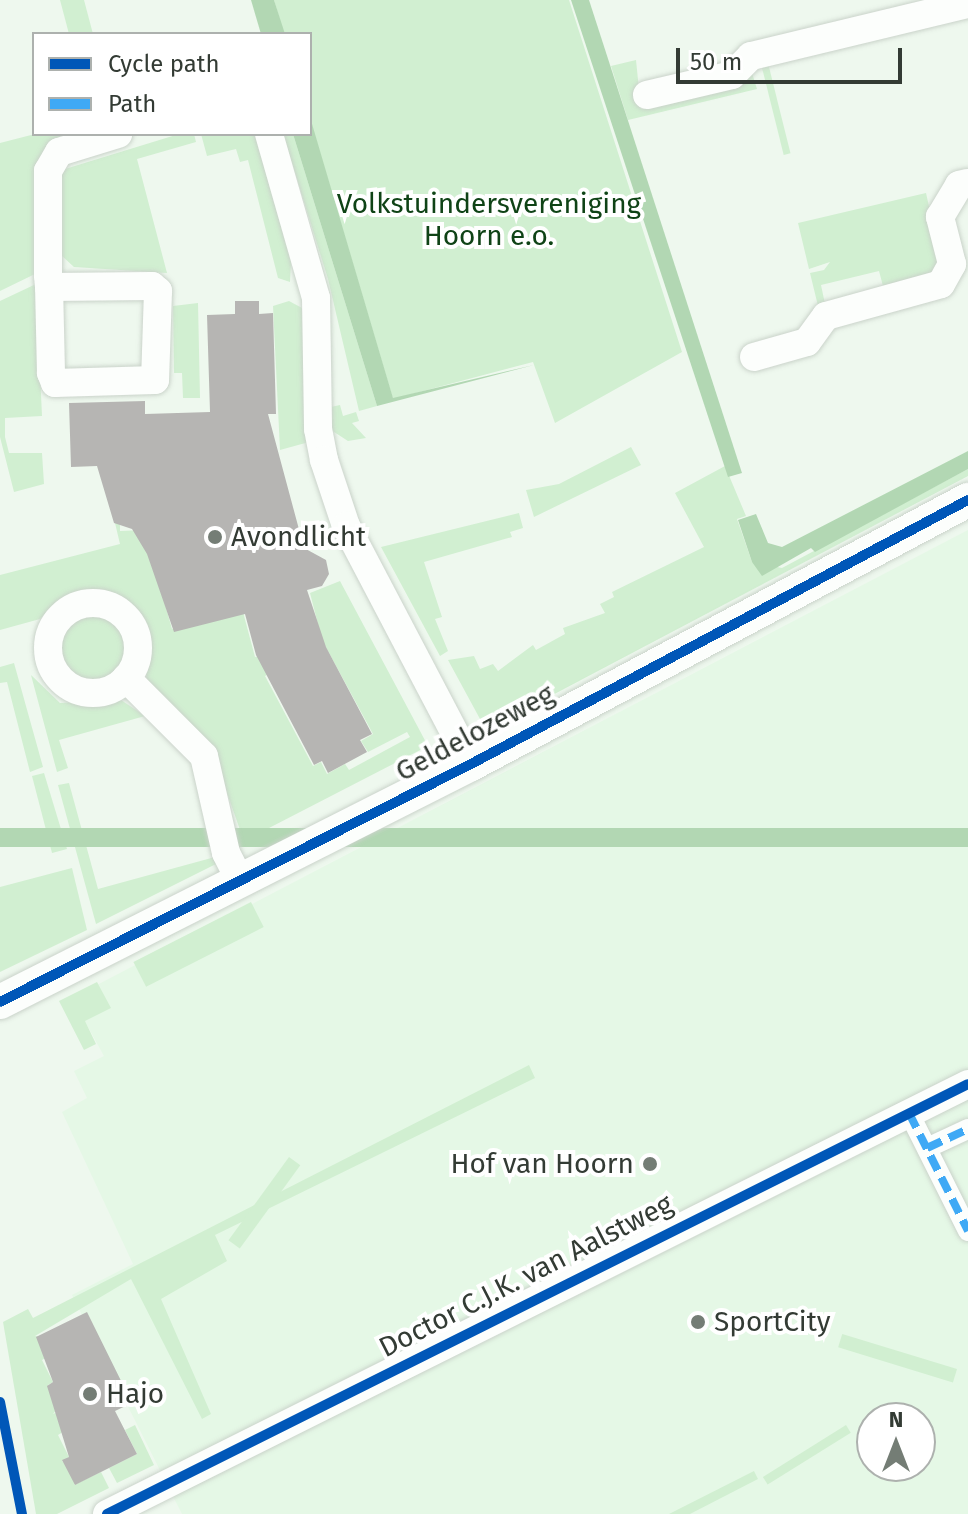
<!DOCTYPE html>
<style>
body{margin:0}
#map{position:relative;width:968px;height:1514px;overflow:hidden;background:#eef8ee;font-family:"Fira Sans",sans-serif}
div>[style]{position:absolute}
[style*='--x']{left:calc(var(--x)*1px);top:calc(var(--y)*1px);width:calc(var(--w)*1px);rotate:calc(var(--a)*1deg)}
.built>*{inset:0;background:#e5f8e6}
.green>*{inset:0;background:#d1efd1;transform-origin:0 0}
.round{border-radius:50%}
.water>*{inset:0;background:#b2d7b3;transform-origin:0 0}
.building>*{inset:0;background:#b6b5b3}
.roads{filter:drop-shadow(0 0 2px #cad3ca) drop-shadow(0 0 2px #cad3ca)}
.pedestrian>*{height:20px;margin:-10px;padding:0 10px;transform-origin:10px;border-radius:10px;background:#fcfefc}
.minor>*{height:28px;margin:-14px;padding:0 14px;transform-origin:14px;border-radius:14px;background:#fcfefc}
.minor>.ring{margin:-14px;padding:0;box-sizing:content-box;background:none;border:28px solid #fcfefc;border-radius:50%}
.tertiary>*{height:34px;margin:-17px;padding:0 17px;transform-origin:17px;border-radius:17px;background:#fcfefc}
.quiet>*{height:8px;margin-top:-4px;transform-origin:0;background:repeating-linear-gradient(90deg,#3fa9f5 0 16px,transparent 0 24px)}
.cycleway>*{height:10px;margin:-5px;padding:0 5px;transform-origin:5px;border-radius:5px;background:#0057b8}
.dots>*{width:22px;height:22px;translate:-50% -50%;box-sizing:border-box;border:4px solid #fff;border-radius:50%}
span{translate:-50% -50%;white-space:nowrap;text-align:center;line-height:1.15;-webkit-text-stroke:8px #fff;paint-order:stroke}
.park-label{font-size:28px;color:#0f4316}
.poi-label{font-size:28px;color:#333b34}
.left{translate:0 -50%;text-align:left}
.right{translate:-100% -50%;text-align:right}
.street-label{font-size:28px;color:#333b34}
.legend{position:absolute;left:32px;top:32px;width:280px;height:104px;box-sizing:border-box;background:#fff;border:2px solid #adb1ae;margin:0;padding:10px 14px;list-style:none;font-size:24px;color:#333b34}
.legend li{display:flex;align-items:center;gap:16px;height:40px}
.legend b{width:40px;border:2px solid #adb1ae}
.north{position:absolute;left:856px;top:1402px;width:80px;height:80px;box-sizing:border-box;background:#fff;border:2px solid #adb1ae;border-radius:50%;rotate:0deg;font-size:22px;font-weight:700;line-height:32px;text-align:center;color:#333b34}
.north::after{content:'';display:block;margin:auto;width:28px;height:36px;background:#747d75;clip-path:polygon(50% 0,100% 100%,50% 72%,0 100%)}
.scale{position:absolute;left:676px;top:48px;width:226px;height:36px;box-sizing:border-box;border:4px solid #333b34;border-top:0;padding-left:10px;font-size:24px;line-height:28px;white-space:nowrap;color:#333b34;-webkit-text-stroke:6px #fff;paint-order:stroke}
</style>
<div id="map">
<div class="built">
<i style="clip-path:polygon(evenodd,968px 530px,968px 1514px,182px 1514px,72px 1295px,133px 1264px,62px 1112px,87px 1098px,74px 1071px,104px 1056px,72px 998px,968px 530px,872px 1418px,920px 1418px,920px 1466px,872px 1466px,872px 1418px)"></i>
</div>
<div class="green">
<i style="clip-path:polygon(60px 0,84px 0,93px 34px,69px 34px)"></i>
<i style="clip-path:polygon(274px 0,569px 0,682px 352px,555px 423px,533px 362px,393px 399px,310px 119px,310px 34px,284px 34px)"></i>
<i style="clip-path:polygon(636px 60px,641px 109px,745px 83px,752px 73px,757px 89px,628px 120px,611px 66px)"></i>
<i style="left:768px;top:63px;width:93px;height:7px;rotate:76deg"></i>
<i style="clip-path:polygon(35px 134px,64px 134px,47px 145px,35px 274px,0 291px,0 143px)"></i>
<i style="clip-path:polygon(179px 134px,194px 134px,196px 142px,137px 159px,167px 273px,74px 267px,61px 255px,58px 179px,65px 169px)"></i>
<i style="clip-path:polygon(201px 134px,255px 135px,291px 262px,290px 282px,278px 278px,248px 160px,240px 162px,236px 149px,207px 156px)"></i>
<i style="clip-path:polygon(283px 134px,293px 134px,377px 406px,359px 411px,328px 279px)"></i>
<i style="clip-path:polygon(926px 193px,940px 256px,934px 273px,883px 286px,879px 271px,821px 285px,825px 304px,818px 306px,810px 273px,824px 270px,830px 262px,809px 269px,798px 223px)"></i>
<i style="clip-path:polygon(36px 284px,42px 416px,5px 418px,5px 437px,9px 453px,42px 453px,44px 484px,14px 492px,0 437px,0 301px)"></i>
<i style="clip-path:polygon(289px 301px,302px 308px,309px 442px,280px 450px,273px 306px)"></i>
<i style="clip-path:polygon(198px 303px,200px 398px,183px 398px,182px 373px,174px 373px,173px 306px)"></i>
<i style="clip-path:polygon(340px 405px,343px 416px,356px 412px,359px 421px,352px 423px,366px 438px,348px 441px,331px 430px,326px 408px)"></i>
<i style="clip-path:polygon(631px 447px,641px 465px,534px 517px,526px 490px,559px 484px)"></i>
<i style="clip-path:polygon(725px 466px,746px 516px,737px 519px,752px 562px,782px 568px,968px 469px,968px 476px,486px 730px,448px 660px,474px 656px,480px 669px,493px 664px,498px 671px,533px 645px,536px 650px,565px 634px,563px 628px,605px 613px,600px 604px,614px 597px,612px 592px,704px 547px,675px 493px)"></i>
<i style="clip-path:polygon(519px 513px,523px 528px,510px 532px,512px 537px,424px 562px,442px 617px,435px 619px,448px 651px,440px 656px,381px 547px)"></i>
<i style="clip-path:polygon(120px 522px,120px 531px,169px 529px,157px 576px,172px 629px,232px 614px,239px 597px,255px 657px,261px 656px,270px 673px,265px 676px,313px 766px,321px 762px,327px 774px,345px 764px,349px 770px,410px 737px,407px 732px,368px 752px,361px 741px,373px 734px,322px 640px,310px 593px,340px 581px,428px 746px,244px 841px,210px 745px,147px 680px,140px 631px,128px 608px,96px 589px,63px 598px,40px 619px,0 630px,0 575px,120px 544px,115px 523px)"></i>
<i class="round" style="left:55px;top:610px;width:72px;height:72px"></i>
<i style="clip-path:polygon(14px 663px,43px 767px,30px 772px,7px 682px,0 683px,0 667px)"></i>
<i style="clip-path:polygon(31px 675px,60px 703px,121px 700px,145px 716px,59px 740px,68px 768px,57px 772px)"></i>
<i style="clip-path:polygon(44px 773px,67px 849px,52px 853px,32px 776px)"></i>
<i style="clip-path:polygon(69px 783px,98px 889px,215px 857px,218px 863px,96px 924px,58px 785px)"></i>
<i style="clip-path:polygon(72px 868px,87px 930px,0 972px,0 887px)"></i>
<i style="left:251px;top:902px;width:28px;height:132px;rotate:63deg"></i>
<i style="clip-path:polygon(97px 982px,111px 1008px,85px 1021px,96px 1044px,84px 1050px,59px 1001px)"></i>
<i style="clip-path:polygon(529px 1065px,535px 1078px,215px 1235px,227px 1261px,161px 1299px,211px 1414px,202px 1419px,131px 1279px,35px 1336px,45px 1337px,53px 1353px,42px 1360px,53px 1382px,48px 1385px,58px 1408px,53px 1414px,62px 1410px,71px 1427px,58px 1435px,69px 1457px,62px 1461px,81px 1476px,74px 1485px,101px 1472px,109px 1488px,57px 1514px,36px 1514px,3px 1322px,28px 1309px,33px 1318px)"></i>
<i style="left:289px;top:1157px;width:14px;height:103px;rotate:36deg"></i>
<i style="left:957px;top:1369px;width:14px;height:120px;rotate:107deg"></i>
<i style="clip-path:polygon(135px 1425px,154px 1465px,117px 1483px,109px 1468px,137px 1454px,125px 1430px)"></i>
<i style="left:846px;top:1425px;width:9px;height:98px;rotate:58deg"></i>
<i style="clip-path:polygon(754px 1471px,758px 1479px,690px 1514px,669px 1514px)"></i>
</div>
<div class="water">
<i style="clip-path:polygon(251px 0,274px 0,285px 34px,261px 34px)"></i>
<i style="clip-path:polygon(571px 0,589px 0,742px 473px,728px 477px)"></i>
<i style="clip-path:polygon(310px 117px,393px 398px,534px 365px,377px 406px,293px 134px,310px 134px)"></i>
<i style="clip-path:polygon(968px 451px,968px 469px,815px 552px,811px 548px,762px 576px,752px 562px,738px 520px,756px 514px,768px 543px,782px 547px)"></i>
<i style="left:968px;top:828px;width:19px;height:1055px;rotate:90deg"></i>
</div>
<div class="building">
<i style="clip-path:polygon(235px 301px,259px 301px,259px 314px,273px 313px,276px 414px,268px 414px,304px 548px,326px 560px,329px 574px,322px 586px,307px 590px,326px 647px,372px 734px,360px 740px,367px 752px,328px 773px,322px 761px,314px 765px,256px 655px,245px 614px,174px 632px,147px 554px,132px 529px,114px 523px,97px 466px,71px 467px,69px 403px,145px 401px,145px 414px,210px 412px,207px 315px,235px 314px)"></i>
<i style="clip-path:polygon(87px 1312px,132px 1403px,115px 1411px,137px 1454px,75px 1485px,62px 1460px,69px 1457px,47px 1386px,53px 1382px,36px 1337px)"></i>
</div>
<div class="roads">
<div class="pedestrian">
<i style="--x:909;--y:1113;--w:132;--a:63.4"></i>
<i style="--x:927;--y:1148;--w:45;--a:-24.9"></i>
</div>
<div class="minor">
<i style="--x:647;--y:95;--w:87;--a:-13.2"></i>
<i style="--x:732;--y:75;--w:27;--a:-45"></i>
<i style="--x:751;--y:56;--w:223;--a:-13.5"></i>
<i style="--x:269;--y:134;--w:171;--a:74"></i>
<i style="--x:316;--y:298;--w:131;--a:89.1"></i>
<i style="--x:318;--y:429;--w:32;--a:79"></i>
<i style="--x:324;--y:460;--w:70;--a:71.6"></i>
<i style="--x:346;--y:526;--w:269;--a:62.3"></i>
<i style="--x:49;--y:287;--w:103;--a:-0.6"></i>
<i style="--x:152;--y:286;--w:8;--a:40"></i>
<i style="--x:158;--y:291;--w:89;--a:91.9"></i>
<i style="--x:155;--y:380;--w:100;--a:178.3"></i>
<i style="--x:55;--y:383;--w:11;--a:-112"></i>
<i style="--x:51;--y:373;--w:86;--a:-91.3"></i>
<i style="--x:49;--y:287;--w:12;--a:-95"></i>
<i style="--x:48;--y:275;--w:104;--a:-90"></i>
<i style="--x:48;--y:171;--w:22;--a:-60"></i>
<i style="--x:59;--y:152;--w:62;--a:-17"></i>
<i style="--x:754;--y:357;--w:55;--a:-15.8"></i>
<i style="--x:807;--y:342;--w:32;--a:-54"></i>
<i style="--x:826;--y:316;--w:119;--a:-15.5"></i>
<i style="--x:941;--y:284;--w:23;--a:-61"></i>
<i style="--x:952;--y:264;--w:49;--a:-104.3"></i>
<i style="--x:940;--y:217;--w:37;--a:-59"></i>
<i style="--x:959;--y:185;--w:9;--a:-13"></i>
<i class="ring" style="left:48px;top:603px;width:62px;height:62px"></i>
<i style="--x:126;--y:678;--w:110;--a:45"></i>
<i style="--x:204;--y:756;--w:99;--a:77.2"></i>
<i style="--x:226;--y:853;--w:31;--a:63"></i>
<i style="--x:107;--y:1514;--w:962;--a:-26.54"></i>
</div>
<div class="tertiary">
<i style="--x:0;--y:1002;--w:528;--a:-26.81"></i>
<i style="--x:471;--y:764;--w:563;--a:-27.98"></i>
</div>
</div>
<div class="quiet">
<i style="--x:909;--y:1113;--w:132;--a:63.4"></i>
<i style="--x:927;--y:1148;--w:45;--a:-24.9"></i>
</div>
<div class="cycleway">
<i style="--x:0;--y:1002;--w:528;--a:-26.81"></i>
<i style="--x:471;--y:764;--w:563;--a:-27.98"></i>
<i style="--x:0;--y:1402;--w:114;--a:78.9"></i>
<i style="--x:107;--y:1514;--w:962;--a:-26.54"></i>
</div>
<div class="dots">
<i style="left:215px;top:537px;background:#747d75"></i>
<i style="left:650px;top:1164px;background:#747d75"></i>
<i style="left:698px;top:1322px;background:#747d75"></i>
<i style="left:90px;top:1394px;background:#747d75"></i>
</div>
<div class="park-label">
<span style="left:489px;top:220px">Volkstuindersvereniging<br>Hoorn e.o.</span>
</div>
<div class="poi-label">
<span class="left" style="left:231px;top:537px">Avondlicht</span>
<span class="right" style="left:634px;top:1164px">Hof van Hoorn</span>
<span class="left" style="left:714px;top:1322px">SportCity</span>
<span class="left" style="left:106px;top:1394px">Hajo</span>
</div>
<div class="street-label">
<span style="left:475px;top:733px;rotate:-28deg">Geldelozeweg</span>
<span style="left:526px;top:1276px;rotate:-27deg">Doctor C.J.K. van Aalstweg</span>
</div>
<ul class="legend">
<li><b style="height:10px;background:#0057b8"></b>Cycle path</li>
<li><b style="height:10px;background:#3fa9f5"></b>Path</li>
</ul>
<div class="north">N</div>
<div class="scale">50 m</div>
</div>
